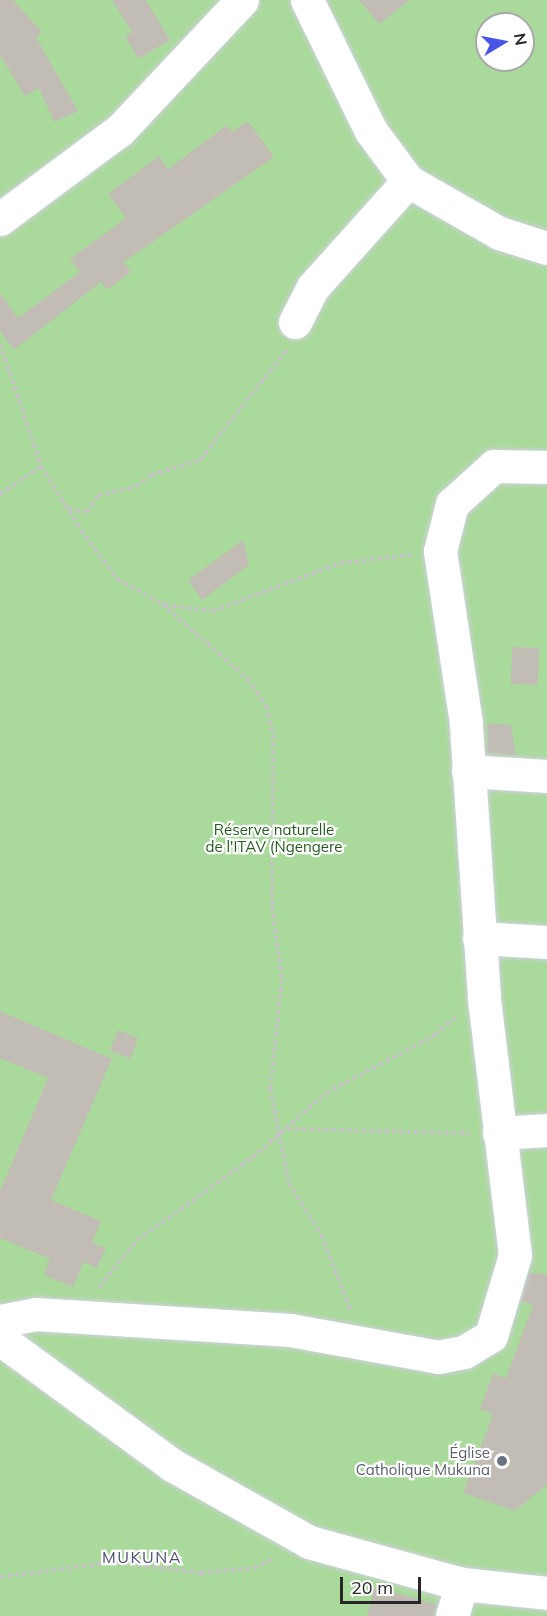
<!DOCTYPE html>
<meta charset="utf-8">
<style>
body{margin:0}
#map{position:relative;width:547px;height:1616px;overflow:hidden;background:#e8e3da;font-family:Mulish,sans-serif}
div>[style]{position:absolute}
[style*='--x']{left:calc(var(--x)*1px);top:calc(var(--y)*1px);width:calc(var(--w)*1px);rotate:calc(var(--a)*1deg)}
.green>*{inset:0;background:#aada9b}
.building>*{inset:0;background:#c1bdb5;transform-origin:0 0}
.path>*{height:4px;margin-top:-2px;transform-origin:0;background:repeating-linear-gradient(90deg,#c3c3c3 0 4.5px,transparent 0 7.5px)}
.roads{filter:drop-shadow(0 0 2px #cfd1df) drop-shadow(0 0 2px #cfd1df)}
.minor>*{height:33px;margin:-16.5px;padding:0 16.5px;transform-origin:16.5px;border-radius:16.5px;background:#fff}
.dots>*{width:16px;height:16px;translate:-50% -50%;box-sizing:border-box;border:3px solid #fff;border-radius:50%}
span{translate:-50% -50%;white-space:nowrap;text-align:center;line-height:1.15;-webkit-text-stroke:4.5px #fff;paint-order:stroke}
.park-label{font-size:15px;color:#265b20}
.worship-label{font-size:15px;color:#5b616d}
.right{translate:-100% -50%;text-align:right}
.neighbourhood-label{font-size:16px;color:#4c5073;letter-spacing:1.5px}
.north{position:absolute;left:475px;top:12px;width:60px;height:60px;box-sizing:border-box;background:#fff;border:2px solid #a9a9a9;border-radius:50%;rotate:80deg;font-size:16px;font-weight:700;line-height:24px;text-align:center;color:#272727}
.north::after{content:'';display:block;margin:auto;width:21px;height:27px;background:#4856e7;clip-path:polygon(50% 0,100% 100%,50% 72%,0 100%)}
.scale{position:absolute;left:340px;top:1577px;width:81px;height:27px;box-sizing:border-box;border:3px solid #272727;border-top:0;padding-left:8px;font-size:18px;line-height:21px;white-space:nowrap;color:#272727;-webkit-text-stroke:4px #fff;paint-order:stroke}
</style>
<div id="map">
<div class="green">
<i style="clip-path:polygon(evenodd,0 0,547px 0,547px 1616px,0 1616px,0 0,487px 24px,523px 24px,523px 60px,487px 60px,487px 24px)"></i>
</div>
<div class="building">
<i style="clip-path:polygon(0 0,13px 0,42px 32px,36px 37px,78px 111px,54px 122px,39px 88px,25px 96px,0 55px)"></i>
<i style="clip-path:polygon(112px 0,146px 0,170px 40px,138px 59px,125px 36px,132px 32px)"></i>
<i style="clip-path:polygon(359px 0,410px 0,379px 24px)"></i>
<i style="clip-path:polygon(248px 121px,274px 157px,124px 262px,131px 272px,107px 290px,101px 282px,14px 350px,0 331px,0 293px,18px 318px,80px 272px,70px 259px,126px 218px,108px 194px,159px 156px,168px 169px,227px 125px,232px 132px)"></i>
<i style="clip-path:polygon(243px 540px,249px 565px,202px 600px,188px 580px)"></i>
<i style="left:512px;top:647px;width:27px;height:37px;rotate:2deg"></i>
<i style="clip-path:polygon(488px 723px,511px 725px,516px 755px,487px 753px)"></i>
<i style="clip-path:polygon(0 1011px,112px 1059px,51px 1200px,101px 1221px,92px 1243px,106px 1248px,97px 1268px,84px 1262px,73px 1287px,44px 1275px,50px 1259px,0 1238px,0 1191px,48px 1078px,0 1058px)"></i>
<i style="left:118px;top:1030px;width:22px;height:22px;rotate:22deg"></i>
<i style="clip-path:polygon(529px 1273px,547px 1274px,547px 1485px,515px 1511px,463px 1493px,493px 1414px,480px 1409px,493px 1373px,506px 1378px,533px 1305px,521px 1301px)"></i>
<i style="clip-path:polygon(375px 1587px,436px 1604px,434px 1616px,367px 1616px)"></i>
</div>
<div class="path">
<i style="--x:0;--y:344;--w:129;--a:71.4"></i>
<i style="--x:41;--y:466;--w:75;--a:58"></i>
<i style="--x:81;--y:530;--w:61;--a:53.7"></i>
<i style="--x:117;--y:579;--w:55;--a:28.4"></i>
<i style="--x:165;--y:605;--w:48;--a:7.1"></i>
<i style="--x:213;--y:611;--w:136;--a:-20.7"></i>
<i style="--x:340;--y:563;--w:72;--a:-6.3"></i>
<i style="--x:0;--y:494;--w:50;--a:-34.3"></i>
<i style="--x:68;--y:509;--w:19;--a:9"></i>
<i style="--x:87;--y:512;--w:20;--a:-57"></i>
<i style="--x:98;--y:495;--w:39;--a:-12"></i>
<i style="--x:136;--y:487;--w:19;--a:-39"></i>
<i style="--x:151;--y:475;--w:51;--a:-17"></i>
<i style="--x:200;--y:460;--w:142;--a:-51.8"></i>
<i style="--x:162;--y:604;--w:114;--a:41.1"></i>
<i style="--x:248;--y:679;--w:32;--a:56"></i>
<i style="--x:266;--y:706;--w:30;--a:76"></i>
<i style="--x:273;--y:735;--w:171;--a:90.3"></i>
<i style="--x:272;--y:906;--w:75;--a:82.3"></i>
<i style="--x:282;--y:980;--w:109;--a:96.3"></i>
<i style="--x:270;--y:1088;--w:97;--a:78.7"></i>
<i style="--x:289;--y:1183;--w:61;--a:58.4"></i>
<i style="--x:321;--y:1235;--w:82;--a:68.5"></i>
<i style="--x:287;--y:1129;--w:183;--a:1.3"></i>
<i style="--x:99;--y:1287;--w:60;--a:-51"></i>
<i style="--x:137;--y:1240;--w:141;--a:-35.5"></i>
<i style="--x:252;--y:1158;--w:98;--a:-41.3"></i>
<i style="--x:326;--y:1093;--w:123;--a:-28"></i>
<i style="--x:435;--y:1035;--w:28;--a:-41"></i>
<i style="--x:0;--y:1577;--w:116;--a:-7.4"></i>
<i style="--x:115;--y:1562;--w:87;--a:7.3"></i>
<i style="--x:201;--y:1573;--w:53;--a:-5.4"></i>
<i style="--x:254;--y:1568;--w:23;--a:-25"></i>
</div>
<div class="roads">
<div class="minor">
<i style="--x:307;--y:0;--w:146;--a:64"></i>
<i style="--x:371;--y:131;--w:62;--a:53.5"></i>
<i style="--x:408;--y:181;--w:105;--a:29.7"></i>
<i style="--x:499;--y:233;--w:50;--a:17.4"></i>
<i style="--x:0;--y:219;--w:149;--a:-36.6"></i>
<i style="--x:120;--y:130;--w:178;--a:-46.8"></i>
<i style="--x:295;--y:322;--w:39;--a:-63"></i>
<i style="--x:313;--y:287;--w:142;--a:-48.1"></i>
<i style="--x:468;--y:771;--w:79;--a:3.6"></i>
<i style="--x:479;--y:938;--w:68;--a:3.4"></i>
<i style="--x:499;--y:1133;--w:48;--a:-3.6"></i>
<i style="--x:0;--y:1321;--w:36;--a:-11"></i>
<i style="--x:35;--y:1314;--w:256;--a:3.6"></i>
<i style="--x:290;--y:1330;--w:150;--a:10.3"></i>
<i style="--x:438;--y:1357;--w:26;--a:-11"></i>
<i style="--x:464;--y:1352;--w:31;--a:-31"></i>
<i style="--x:491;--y:1336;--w:84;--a:-73.5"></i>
<i style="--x:515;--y:1255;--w:260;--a:-96.9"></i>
<i style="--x:484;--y:997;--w:275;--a:-93.8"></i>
<i style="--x:466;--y:723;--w:174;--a:-98.6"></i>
<i style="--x:440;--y:551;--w:49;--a:-75.7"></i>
<i style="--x:452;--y:504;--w:57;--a:-42.1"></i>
<i style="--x:494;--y:466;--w:53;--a:1.1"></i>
<i style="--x:0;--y:1339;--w:213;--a:36.2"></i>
<i style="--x:172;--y:1465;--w:157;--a:29.3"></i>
<i style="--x:309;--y:1542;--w:159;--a:15.4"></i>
<i style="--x:462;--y:1584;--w:85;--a:6"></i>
<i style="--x:452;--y:1616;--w:34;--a:-73"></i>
</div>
</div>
<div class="dots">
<i style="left:502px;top:1461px;background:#6b7280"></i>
</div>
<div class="park-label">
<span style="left:274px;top:838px">Réserve naturelle<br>de l'ITAV (Ngengere</span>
</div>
<div class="worship-label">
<span class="right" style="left:490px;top:1461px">Église<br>Catholique Mukuna</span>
</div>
<div class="neighbourhood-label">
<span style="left:142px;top:1557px">MUKUNA</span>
</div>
<div class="north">N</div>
<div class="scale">20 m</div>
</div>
